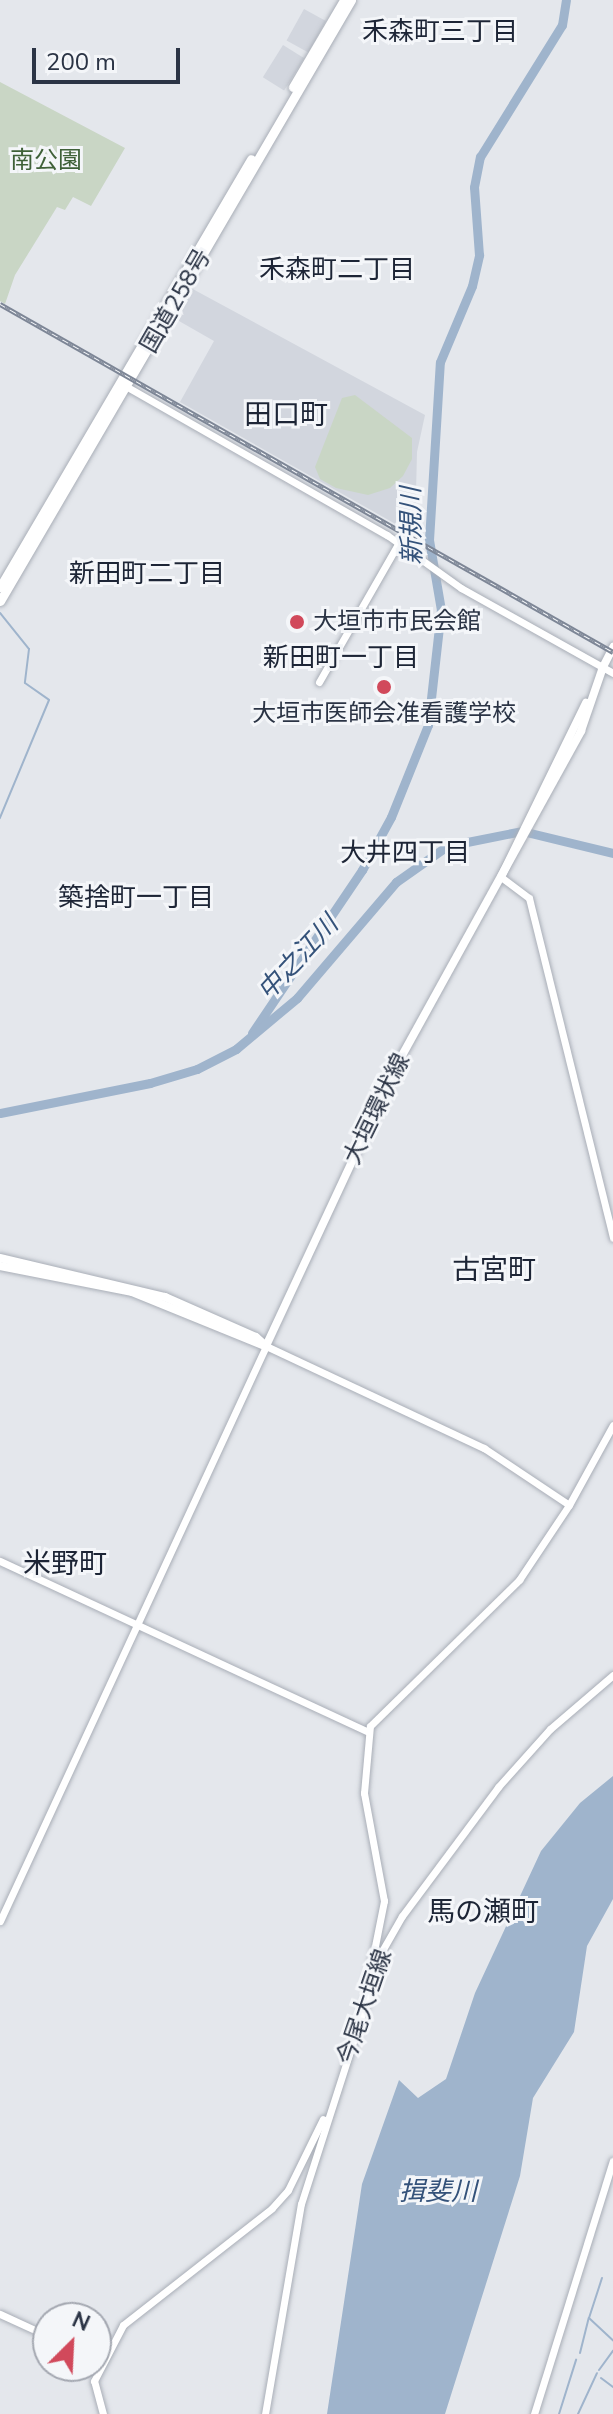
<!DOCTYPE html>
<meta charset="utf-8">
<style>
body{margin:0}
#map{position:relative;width:613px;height:2414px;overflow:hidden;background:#e4e7ec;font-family:"Nunito Sans","Noto Sans JP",sans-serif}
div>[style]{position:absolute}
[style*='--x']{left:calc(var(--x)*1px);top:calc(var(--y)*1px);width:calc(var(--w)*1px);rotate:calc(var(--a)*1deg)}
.built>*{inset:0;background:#d2d6de;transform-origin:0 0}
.green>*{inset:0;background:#c9d6c5}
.water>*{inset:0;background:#9fb4cc}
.stream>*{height:2px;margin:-1px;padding:0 1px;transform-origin:1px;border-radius:1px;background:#9fb4cc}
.river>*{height:9px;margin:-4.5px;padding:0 4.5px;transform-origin:4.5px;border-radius:4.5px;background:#9fb4cc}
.roads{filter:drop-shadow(0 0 2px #a9aeb7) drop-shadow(0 0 2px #a9aeb7)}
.secondary>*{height:7px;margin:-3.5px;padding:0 3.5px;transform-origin:3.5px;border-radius:3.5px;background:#fff}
.primary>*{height:8px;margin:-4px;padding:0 4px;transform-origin:4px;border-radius:4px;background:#fff}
.highway>*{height:9px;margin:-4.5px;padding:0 4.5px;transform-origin:4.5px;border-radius:4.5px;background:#fff}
.rail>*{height:5px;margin-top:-2.5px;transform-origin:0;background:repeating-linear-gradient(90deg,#f4f6f9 0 6px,#7d8696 0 12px);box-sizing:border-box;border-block:2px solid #7d8696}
.dots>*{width:22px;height:22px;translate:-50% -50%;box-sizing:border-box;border:4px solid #f4f6f9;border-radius:50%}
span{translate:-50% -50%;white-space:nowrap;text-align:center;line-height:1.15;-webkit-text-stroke:6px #f4f6f9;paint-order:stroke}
.park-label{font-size:24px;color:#3f6138}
.street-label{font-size:24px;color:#2b3445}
.poi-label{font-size:24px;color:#2b3445}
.left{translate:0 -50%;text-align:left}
.neighbourhood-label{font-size:26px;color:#1d2536}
.water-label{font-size:26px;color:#34527a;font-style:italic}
.quarter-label{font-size:28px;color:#1d2536}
.north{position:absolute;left:32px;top:2302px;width:80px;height:80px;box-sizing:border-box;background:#f4f6f9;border:2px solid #a4a8b1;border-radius:50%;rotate:24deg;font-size:22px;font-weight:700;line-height:32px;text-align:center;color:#2b3445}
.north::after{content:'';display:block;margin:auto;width:28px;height:36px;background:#d1495b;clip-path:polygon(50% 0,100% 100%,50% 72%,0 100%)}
.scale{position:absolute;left:32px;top:48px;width:148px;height:36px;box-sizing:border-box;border:4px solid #2b3445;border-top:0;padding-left:10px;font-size:24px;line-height:28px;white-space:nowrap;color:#2b3445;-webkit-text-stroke:6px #f4f6f9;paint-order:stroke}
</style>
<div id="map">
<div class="built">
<i style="left:304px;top:9px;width:25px;height:36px;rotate:29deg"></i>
<i style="left:283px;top:45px;width:25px;height:38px;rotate:32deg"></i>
<i style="clip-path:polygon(189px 287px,425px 415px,417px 452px,415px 535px,180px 402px,214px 341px,172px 317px)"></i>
</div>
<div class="green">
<i style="clip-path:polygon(0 82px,125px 148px,91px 206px,73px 197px,65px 210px,57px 207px,15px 275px,5px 304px,0 301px)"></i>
<i style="clip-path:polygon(355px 395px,412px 438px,412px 459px,403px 476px,390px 488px,368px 495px,336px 488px,320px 479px,315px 467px,342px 398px)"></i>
</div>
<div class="water">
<i style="clip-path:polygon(613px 1776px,613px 1899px,587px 1946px,574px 2032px,533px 2098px,520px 2176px,445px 2414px,327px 2414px,362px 2184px,399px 2080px,418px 2098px,446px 2079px,475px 1993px,541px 1851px,580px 1803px)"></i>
</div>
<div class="stream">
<i style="--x:0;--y:613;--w:46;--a:51.1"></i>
<i style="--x:29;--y:649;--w:34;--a:97"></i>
<i style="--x:25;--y:683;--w:29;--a:35"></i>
<i style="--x:49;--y:700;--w:128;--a:112.6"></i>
<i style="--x:589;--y:2318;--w:42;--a:-72"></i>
<i style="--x:580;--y:2353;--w:36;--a:-76"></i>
<i style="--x:589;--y:2318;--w:33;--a:43"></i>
<i style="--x:599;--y:2370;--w:24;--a:-54"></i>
<i style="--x:601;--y:2378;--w:15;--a:37"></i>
<i style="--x:559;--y:2414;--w:57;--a:-72.5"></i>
<i style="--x:578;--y:2414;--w:45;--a:-65.1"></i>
</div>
<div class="river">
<i style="--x:252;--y:1033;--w:197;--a:-56"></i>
<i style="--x:362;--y:870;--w:60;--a:-61.3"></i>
<i style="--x:391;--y:817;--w:99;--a:-68.1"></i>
<i style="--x:428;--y:725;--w:116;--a:-83.6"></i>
<i style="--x:441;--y:610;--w:71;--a:-99.7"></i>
<i style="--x:429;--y:540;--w:178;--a:-86.5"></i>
<i style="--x:440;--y:362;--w:82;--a:-67.2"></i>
<i style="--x:472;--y:286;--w:32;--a:-77"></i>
<i style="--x:479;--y:255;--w:68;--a:-94.2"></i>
<i style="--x:474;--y:187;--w:31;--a:-79"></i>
<i style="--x:480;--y:157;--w:155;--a:-58.2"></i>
<i style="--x:562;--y:25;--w:25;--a:-81"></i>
<i style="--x:0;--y:1113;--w:153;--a:-11.3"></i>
<i style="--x:150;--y:1083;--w:49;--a:-16.6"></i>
<i style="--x:197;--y:1069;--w:44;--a:-27.1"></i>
<i style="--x:236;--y:1049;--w:80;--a:-39.9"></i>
<i style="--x:297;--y:998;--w:153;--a:-49.5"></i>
<i style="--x:396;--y:882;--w:62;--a:-35.2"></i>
<i style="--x:447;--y:846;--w:76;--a:-11.3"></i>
<i style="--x:522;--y:831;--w:94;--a:13.6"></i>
</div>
<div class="roads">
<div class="secondary">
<i style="--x:122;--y:384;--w:305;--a:29.7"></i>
<i style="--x:387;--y:535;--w:91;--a:35.6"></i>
<i style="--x:461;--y:588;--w:174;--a:29.2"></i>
<i style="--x:319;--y:682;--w:159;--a:-60.2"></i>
<i style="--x:501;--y:877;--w:35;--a:37"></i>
<i style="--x:529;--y:898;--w:350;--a:76.1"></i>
<i style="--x:0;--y:1561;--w:406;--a:24.9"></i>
<i style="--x:0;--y:1921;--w:634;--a:-65.17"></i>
<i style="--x:266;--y:1346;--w:241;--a:25.1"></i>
<i style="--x:484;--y:1448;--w:102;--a:33.8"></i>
<i style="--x:368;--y:1981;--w:82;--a:-78.7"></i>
<i style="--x:384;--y:1901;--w:110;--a:-100.5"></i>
<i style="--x:364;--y:1793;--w:67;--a:-84.9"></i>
<i style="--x:370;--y:1726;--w:209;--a:-44.4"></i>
<i style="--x:519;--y:1580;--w:90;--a:-56.3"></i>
<i style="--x:569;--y:1505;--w:91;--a:-61.2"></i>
<i style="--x:0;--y:2314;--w:53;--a:24.6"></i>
<i style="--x:103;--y:2414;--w:34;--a:-105"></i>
<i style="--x:94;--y:2381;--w:63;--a:-62.6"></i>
<i style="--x:123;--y:2325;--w:189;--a:-38.1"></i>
<i style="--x:272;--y:2208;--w:24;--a:-48"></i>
<i style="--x:288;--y:2190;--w:79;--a:-63.8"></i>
<i style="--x:265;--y:2414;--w:213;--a:-80.3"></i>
<i style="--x:301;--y:2204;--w:266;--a:-72.2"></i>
<i style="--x:382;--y:1951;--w:40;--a:-60.3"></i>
<i style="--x:402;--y:1916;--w:161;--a:-53.3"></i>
<i style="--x:498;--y:1787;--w:78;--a:-48.1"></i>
<i style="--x:550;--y:1729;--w:83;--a:-40.6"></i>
<i style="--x:534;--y:2414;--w:265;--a:-72.7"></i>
</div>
<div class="primary">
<i style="--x:602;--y:669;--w:25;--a:-63"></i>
<i style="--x:501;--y:877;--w:194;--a:-64"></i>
<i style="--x:0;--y:1258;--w:170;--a:13.3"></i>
<i style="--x:165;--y:1297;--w:99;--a:23.7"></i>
<i style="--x:256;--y:1337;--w:13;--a:42"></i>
<i style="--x:0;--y:1266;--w:135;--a:11.1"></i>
<i style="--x:132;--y:1292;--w:144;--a:22.1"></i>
<i style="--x:266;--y:1346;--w:315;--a:-65"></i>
<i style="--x:399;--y:1061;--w:377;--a:-61.1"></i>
<i style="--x:581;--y:731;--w:68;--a:-71"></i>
</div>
<div class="highway">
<i style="--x:293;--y:87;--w:101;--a:-59.6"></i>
<i style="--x:0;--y:587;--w:496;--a:-59.6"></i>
<i style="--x:0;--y:601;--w:696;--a:-59.71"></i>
</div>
</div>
<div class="rail">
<i style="--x:0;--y:304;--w:705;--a:29.58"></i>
</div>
<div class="dots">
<i style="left:297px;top:622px;background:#d1495b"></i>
<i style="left:384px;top:687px;background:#d1495b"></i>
</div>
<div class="park-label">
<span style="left:46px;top:161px">南公園</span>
</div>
<div class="street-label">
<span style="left:176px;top:301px;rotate:-60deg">国道258号</span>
<span style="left:377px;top:1109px;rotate:-64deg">大垣環状線</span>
<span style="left:365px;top:2007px;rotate:-71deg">今尾大垣線</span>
</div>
<div class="poi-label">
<span class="left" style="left:313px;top:622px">大垣市市民会館</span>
<span style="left:384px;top:714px">大垣市医師会准看護学校</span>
</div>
<div class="neighbourhood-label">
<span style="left:440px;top:32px">禾森町三丁目</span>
<span style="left:337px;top:270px">禾森町二丁目</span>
<span style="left:147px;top:574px">新田町二丁目</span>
<span style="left:341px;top:658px">新田町一丁目</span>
<span style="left:405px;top:853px">大井四丁目</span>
<span style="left:136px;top:898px">築捨町一丁目</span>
</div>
<div class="water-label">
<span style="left:412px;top:526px;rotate:-91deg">新規川</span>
<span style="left:298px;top:958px;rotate:-47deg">中之江川</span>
<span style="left:438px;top:2192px">揖斐川</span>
</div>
<div class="quarter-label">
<span style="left:286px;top:415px">田口町</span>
<span style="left:494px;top:1270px">古宮町</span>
<span style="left:65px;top:1564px">米野町</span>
<span style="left:483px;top:1912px">馬の瀬町</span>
</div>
<div class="north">N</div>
<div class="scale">200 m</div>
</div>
